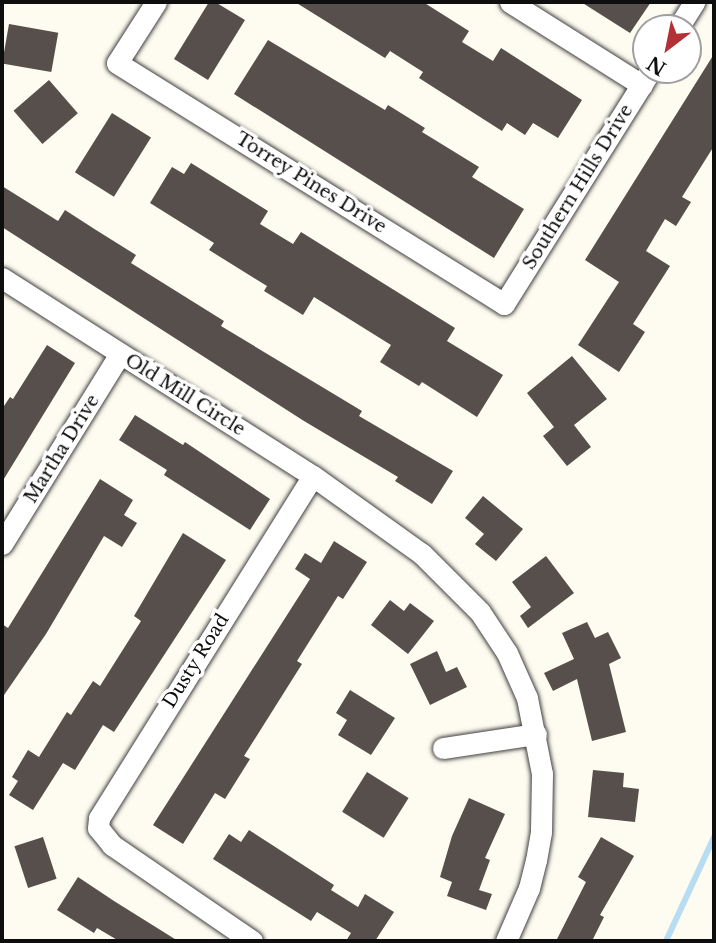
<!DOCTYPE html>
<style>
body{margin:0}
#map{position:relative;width:716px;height:943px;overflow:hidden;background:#fefbf0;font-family:"Libre Baskerville",serif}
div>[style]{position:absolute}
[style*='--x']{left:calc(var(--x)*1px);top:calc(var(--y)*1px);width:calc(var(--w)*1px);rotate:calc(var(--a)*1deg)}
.stream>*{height:6px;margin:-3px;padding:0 3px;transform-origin:3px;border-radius:3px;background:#b8ddf2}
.building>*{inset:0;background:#564f4b;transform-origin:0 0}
.roads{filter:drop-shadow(0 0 2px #414141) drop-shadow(0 0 2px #414141)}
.minor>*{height:21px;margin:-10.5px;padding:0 10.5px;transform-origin:10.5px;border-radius:10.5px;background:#fff}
span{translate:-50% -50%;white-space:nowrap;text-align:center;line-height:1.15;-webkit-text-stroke:7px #fff;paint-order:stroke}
.street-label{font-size:18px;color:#0e0e0e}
.frame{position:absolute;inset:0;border:4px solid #0e0e0e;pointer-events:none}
.north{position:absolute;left:632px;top:14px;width:70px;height:70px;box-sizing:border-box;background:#fff;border:2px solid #9f9f9f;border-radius:50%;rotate:212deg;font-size:19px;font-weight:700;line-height:28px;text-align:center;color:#0e0e0e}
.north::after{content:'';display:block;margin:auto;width:24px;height:32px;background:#b43037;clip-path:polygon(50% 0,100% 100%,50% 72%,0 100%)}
</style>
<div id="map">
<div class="stream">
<i style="--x:666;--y:941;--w:115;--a:-65.2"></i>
</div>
<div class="building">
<i style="clip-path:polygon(209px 2px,215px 2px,245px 20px,208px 80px,174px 59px)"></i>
<i style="clip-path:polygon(295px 2px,423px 2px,469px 31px,462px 42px,493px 61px,501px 48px,582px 100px,558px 138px,533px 123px,525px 135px,507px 123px,502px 131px,419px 78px,423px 72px,390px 51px,385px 58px)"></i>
<i style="clip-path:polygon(581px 2px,651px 2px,630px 33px)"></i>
<i style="left:9px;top:24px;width:50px;height:40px;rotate:10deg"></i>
<i style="clip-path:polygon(268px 40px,385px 110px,388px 105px,425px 128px,422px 132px,479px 167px,472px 177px,524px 209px,494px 258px,234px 94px)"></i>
<i style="clip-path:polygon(714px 54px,714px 146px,682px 197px,691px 202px,676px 226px,665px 219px,646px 251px,670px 266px,633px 324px,645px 332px,619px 372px,578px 345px,619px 282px,585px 260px)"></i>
<i style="left:49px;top:80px;width:44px;height:47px;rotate:49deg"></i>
<i style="left:112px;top:113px;width:46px;height:70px;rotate:32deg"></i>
<i style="clip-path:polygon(191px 163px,268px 211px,260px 224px,293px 244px,301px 232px,455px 328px,447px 341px,503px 375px,477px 417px,422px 382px,419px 386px,380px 362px,391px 345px,314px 297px,303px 315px,264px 291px,267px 286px,209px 250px,214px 243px,150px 203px,172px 167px,184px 174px)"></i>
<i style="clip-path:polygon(2px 186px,58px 221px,65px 210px,96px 230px,136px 255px,131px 263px,224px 321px,221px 326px,362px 411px,359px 416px,453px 471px,432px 504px,395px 481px,398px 477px,304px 421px,2px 227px)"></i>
<i style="clip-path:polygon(47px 345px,75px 363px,2px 482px,2px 409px,10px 397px,13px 399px)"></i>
<i style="clip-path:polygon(572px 356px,607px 399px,574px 425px,591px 447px,567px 466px,543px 436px,554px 427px,527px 393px)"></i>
<i style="clip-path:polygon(135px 415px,183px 445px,185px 442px,270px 499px,250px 530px,164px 475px,167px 470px,119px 440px)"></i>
<i style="clip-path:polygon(100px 479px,133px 500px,124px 515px,137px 523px,122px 547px,104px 536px,46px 634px,2px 698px,2px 624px,8px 628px)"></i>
<i style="clip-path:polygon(483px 496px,523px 529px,496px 561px,475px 544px,484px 534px,465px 518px)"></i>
<i style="clip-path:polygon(183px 533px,226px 560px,114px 732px,103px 725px,75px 770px,63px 763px,33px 810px,9px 795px,18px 781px,12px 777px,28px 750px,39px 757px,67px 712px,71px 715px,93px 681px,100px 686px,141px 621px,134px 616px)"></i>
<i style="clip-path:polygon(334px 541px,367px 562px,343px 599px,338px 596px,297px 661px,302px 664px,244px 756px,250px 759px,225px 799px,215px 793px,183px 844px,153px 825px,310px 579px,295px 569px,305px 553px,321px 563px)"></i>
<i style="clip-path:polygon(546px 556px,574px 593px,528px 628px,520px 616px,531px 607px,512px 582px)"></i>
<i style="clip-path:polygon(390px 600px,404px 611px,410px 603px,434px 621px,408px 654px,371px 625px)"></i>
<i style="clip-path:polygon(587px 622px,595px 638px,608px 632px,621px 658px,609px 664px,626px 732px,592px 741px,577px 679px,553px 691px,544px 673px,574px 659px,562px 633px)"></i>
<i style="clip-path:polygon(437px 651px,446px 672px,457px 667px,467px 687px,430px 705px,410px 664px)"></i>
<i style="clip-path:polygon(350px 690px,395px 718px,371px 755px,338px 735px,347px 720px,336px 713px)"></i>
<i style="clip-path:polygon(593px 770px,624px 773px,623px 787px,639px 789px,635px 822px,588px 817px)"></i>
<i style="left:367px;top:772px;width:49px;height:47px;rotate:32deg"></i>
<i style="clip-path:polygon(469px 798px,505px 814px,485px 858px,490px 860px,479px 890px,492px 894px,486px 910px,447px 896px,452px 882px,440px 877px,452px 836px)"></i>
<i style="clip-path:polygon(249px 830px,334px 885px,331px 890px,358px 907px,365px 894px,394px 912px,375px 941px,346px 941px,351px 933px,317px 912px,311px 921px,213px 859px,229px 834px,241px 842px)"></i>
<i style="left:43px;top:837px;width:44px;height:30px;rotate:72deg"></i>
<i style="clip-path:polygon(601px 837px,634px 856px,600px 915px,604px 917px,592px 941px,556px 941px,586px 882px,578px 877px)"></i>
<i style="clip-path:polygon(78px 877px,114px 901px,178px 941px,119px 941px,97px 928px,94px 933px,57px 910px)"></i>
</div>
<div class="roads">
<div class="minor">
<i style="--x:156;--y:2;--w:72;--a:122.6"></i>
<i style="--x:117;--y:63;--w:456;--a:31.9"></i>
<i style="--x:504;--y:304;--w:276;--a:-57.9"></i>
<i style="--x:510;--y:2;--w:156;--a:32.2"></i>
<i style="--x:678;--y:28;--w:31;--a:-58"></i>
<i style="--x:2;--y:278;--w:369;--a:32.5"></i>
<i style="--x:313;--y:476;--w:134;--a:35.6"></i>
<i style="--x:422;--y:554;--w:82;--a:45"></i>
<i style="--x:480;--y:612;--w:49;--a:56.6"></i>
<i style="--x:507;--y:653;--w:49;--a:66"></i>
<i style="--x:527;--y:698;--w:77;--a:78.8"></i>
<i style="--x:542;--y:774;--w:58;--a:91"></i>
<i style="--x:541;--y:832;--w:28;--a:100"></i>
<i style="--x:536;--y:860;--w:29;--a:104"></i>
<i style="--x:529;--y:888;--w:58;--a:113.5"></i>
<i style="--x:2;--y:544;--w:224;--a:-58.2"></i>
<i style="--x:443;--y:748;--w:94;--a:-8.6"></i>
<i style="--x:252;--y:941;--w:170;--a:-145.6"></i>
<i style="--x:112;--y:845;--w:22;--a:-129"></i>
<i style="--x:98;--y:828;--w:10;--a:-84"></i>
<i style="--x:99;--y:818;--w:403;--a:-58"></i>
</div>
</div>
<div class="street-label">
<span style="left:311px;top:183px;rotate:32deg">Torrey Pines Drive</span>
<span style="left:578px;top:187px;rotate:-58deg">Southern Hills Drive</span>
<span style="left:185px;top:395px;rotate:32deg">Old Mill Circle</span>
<span style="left:62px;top:449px;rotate:-58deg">Martha Drive</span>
<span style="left:196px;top:661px;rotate:-58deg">Dusty Road</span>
</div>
<div class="frame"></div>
<div class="north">N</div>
</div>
